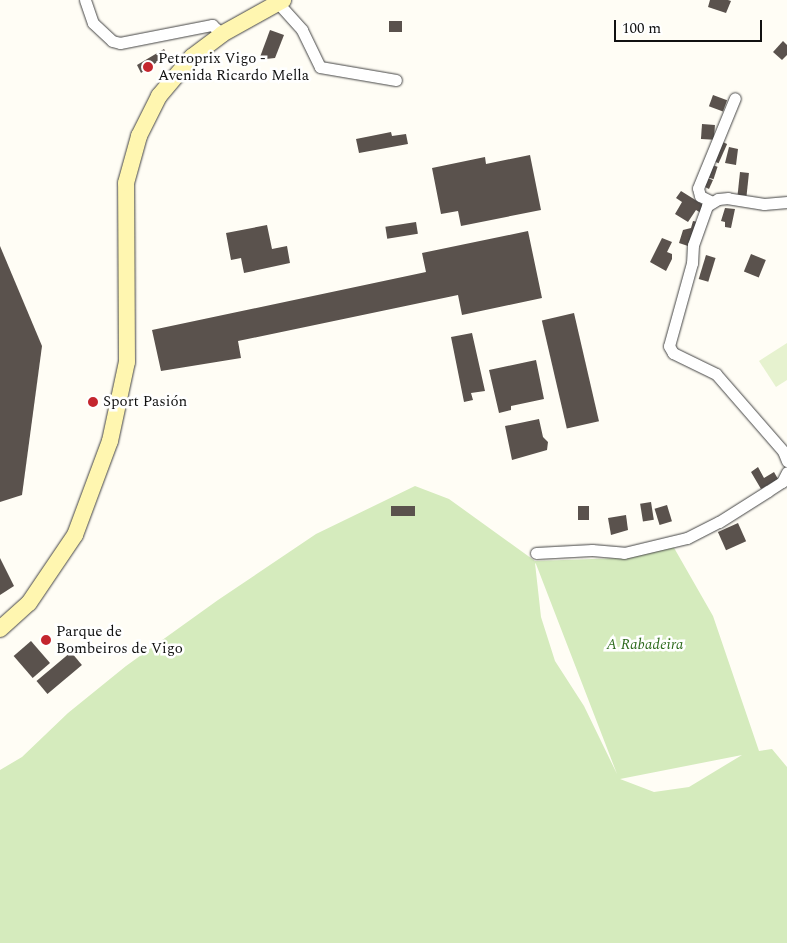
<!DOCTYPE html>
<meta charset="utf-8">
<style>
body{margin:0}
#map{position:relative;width:787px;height:943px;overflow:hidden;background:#fffdf5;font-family:Spectral,serif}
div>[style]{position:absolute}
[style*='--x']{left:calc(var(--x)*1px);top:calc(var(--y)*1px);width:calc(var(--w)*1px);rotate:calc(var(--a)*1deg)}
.green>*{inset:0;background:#d5ebbd}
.pitch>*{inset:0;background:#e6f2cf}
.building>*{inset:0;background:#5a524d;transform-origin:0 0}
.roads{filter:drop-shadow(0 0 1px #444) drop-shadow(0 0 1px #444)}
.minor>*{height:11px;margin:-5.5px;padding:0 5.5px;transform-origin:5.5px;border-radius:5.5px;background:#fff}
.secondary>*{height:16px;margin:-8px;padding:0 8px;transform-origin:8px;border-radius:8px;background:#fff6b0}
.dots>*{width:14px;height:14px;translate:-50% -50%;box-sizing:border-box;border:2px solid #fff;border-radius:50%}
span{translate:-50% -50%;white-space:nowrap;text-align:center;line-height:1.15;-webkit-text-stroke:5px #fff;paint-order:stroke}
.poi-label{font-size:15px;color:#111}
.left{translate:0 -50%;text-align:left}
.park-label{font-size:15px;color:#2f6b1f;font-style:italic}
.scale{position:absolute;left:614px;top:20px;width:148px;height:22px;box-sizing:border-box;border:2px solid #111;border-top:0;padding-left:6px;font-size:15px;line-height:18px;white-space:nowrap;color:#111;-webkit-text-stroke:4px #fff;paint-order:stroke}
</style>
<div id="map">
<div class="green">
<i style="clip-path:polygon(evenodd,415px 486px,449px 499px,535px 561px,621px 558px,673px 546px,713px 616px,759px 751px,772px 749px,787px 767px,787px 943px,0 943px,0 770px,22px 757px,68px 713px,126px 666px,218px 600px,316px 534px,415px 486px,535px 563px,536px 564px,617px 774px,584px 706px,555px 661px,541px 617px,535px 563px,415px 486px,742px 755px,689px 787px,654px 792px,620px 779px,742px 755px)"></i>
</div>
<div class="pitch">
<i style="clip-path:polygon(787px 343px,787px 380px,776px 387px,759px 361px)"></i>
</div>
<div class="building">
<i style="clip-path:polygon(710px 0,728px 0,731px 1px,726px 13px,708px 7px)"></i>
<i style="left:389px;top:21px;width:13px;height:11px"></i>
<i style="clip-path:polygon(270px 30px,284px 35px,275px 58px,266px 59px,260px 57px)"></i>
<i style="clip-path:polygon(783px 41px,787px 45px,787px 55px,782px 60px,773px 52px)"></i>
<i style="clip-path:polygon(164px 49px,167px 54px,163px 58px,141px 73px,137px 65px)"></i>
<i style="left:713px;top:95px;width:15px;height:12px;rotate:20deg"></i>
<i style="left:702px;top:124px;width:13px;height:15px;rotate:4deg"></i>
<i style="clip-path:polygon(391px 132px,392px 136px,406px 134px,408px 144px,359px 153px,356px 139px)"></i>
<i style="left:718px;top:140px;width:10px;height:21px;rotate:24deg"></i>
<i style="clip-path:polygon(729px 147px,738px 149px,736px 165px,725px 163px)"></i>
<i style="clip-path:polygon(530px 155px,541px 210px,461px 226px,458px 211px,441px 214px,432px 168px,485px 157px,486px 164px)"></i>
<i style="left:709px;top:164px;width:9px;height:13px;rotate:18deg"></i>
<i style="left:740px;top:172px;width:9px;height:23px;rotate:6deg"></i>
<i style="clip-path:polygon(704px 177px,713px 180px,709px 189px,701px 185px)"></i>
<i style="clip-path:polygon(681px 191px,705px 206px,701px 213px,696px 210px,688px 222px,675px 214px,682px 202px,676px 198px)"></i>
<i style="clip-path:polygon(725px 208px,735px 209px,731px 228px,725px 227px,725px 222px,721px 221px)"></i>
<i style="clip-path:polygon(693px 221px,698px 222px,688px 246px,679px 243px,683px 230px,691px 228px)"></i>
<i style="left:416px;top:222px;width:12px;height:31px;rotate:81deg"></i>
<i style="clip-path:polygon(267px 225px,272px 249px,287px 246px,290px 263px,244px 273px,241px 258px,231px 260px,226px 233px)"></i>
<i style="clip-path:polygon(528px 231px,542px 298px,462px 315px,458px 295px,238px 341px,241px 358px,161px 371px,152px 330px,426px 272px,422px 253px)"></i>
<i style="clip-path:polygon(662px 238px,672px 242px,667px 252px,672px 254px,672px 259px,666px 271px,650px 262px)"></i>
<i style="clip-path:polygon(0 246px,42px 346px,22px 495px,0 502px)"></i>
<i style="left:751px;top:254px;width:16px;height:19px;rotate:22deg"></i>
<i style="left:706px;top:255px;width:10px;height:25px;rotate:17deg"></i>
<i style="left:574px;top:313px;width:111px;height:33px;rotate:77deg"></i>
<i style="clip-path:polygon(472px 333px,485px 391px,471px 393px,473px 400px,464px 402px,451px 337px)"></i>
<i style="clip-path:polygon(536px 360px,544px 399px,511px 406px,511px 410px,499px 413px,489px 370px)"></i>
<i style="clip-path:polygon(539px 419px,543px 437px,548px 442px,547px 450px,512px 460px,505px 426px)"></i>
<i style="clip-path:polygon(758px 467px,764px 478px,774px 472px,778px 479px,761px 489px,751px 472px)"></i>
<i style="left:651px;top:502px;width:18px;height:11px;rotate:81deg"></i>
<i style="left:667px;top:505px;width:17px;height:13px;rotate:73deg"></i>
<i style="left:415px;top:506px;width:10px;height:24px;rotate:90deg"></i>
<i style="left:578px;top:506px;width:11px;height:14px"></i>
<i style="clip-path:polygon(626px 515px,628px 530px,611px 535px,608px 518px)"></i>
<i style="left:738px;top:523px;width:20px;height:22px;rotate:66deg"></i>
<i style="clip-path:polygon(0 558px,14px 586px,0 595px)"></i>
<i style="left:31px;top:641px;width:29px;height:23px;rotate:49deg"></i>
<i style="left:71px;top:652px;width:17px;height:45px;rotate:50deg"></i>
</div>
<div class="roads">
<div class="minor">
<i style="--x:85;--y:0;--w:24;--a:71"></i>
<i style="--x:93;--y:23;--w:26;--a:43"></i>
<i style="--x:112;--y:41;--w:8;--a:14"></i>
<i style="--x:120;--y:43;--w:94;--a:-11.1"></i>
<i style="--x:212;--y:25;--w:13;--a:42"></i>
<i style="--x:278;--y:3;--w:36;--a:48"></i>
<i style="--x:302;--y:30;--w:41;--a:64.1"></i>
<i style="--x:320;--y:67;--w:77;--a:9.7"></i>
<i style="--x:712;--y:202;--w:13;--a:-153"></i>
<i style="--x:700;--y:196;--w:8;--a:-104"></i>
<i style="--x:698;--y:188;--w:97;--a:-67.7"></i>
<i style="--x:787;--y:202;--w:23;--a:175"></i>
<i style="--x:764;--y:204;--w:36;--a:-171"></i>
<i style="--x:728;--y:198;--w:10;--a:174"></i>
<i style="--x:718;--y:199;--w:13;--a:148"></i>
<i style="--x:707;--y:206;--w:41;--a:109.7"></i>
<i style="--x:693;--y:245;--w:18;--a:93"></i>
<i style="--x:692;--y:263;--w:86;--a:105.5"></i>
<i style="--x:669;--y:346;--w:8;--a:60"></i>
<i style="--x:673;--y:353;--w:48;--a:26"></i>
<i style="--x:716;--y:374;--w:102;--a:49"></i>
<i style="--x:783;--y:451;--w:11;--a:68"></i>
<i style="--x:536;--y:553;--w:56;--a:-3.1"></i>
<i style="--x:592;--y:550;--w:32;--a:5"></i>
<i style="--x:624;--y:553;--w:65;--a:-13.4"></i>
<i style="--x:687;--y:538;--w:36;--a:-27"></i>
<i style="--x:719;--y:522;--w:58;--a:-32.3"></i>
<i style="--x:768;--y:491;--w:17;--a:-33"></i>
<i style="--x:782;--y:482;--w:11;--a:-63"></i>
</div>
<div class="secondary">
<i style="--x:0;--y:629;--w:39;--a:-42"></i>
<i style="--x:29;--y:603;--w:82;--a:-55.9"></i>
<i style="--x:75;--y:535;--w:100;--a:-69.6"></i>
<i style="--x:110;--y:441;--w:81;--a:-77.9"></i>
<i style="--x:127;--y:362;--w:179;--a:-90.3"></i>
<i style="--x:126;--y:183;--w:49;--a:-74.5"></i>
<i style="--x:139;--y:136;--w:45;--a:-63.4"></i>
<i style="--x:159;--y:96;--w:51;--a:-49.8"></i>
<i style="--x:192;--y:57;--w:38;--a:-37"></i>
<i style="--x:222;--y:34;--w:70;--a:-29.1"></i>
</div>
</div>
<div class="dots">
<i style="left:148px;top:67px;background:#c4262e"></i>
<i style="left:93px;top:402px;background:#c4262e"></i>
<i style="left:46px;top:640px;background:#c4262e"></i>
</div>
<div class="poi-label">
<span class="left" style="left:158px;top:67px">Petroprix Vigo -<br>Avenida Ricardo Mella</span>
<span class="left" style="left:103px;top:402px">Sport Pasión</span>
<span class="left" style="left:56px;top:640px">Parque de<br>Bombeiros de Vigo</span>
</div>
<div class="park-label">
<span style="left:645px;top:645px">A Rabadeira</span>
</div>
<div class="scale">100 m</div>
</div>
